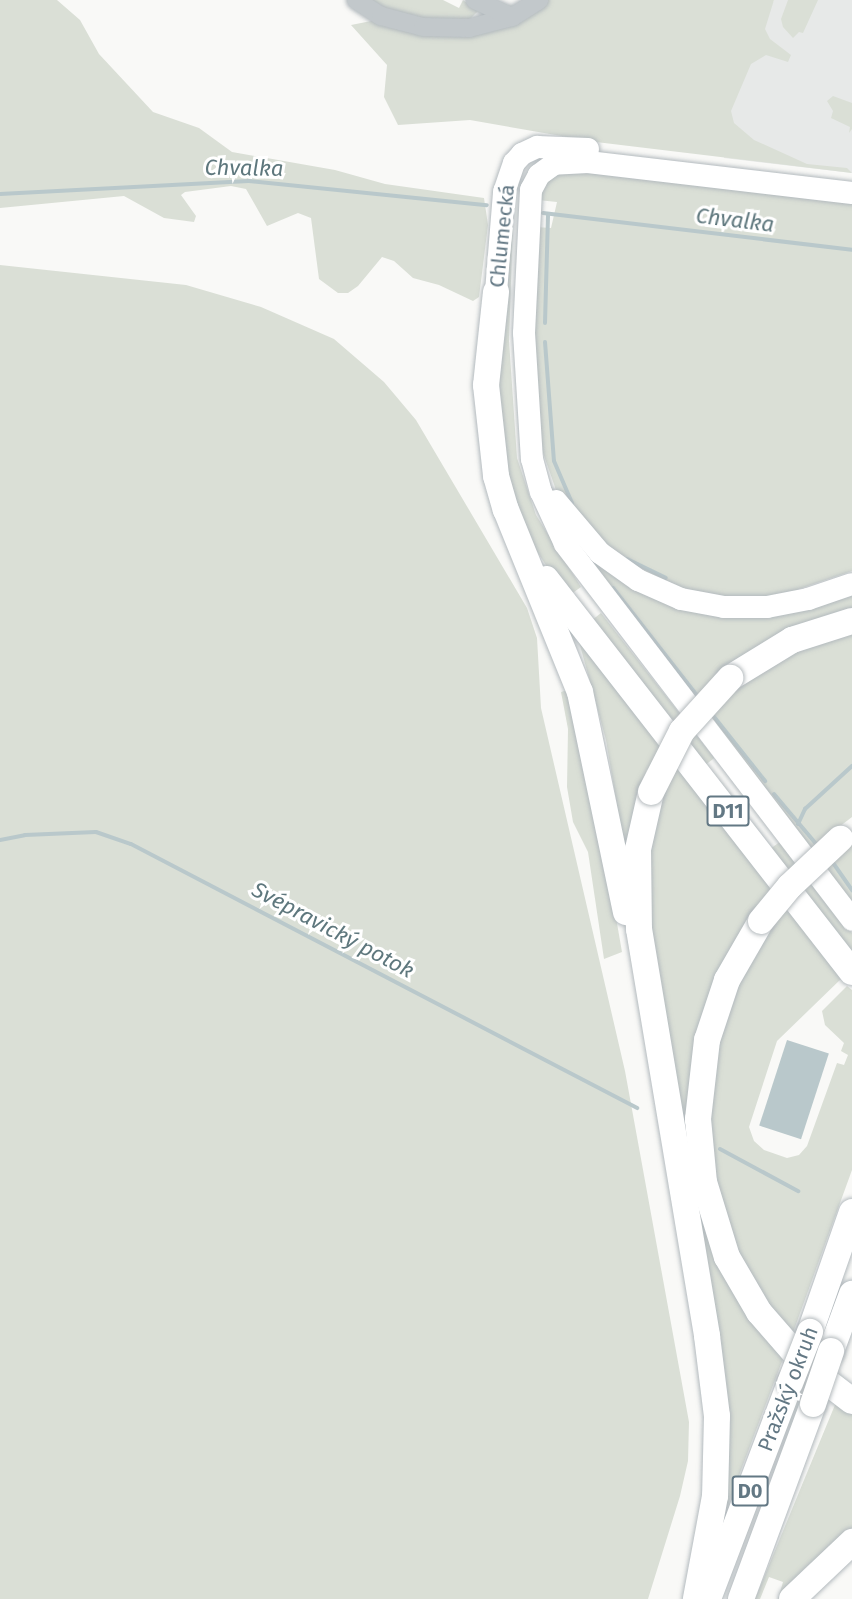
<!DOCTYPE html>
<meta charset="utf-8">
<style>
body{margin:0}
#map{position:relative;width:852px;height:1599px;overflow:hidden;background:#f9f9f7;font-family:"Fira Sans",sans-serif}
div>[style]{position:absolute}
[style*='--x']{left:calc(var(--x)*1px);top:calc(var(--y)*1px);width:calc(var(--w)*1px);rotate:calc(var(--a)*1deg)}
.built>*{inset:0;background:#e7e9e8}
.green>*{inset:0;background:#dadfd6;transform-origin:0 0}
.water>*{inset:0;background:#b9c8cb;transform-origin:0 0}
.stream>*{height:4px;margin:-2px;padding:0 2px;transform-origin:2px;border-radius:2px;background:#b9c8cb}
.roads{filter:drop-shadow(0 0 2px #b3babe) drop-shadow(0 0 2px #b3babe)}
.minor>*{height:18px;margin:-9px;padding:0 9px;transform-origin:9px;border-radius:9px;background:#c2c8cb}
.major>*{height:22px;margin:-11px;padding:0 11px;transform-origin:11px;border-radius:11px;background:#fff}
.highway>*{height:26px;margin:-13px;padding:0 13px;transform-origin:13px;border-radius:13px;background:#fff}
.bridges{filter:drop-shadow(0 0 2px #b5bbbe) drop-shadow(0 0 2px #b5bbbe)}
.highway-bridge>*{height:26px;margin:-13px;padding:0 13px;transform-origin:13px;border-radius:13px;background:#fff}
span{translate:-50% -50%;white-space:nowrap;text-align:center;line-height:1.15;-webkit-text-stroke:6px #fff;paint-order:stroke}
.shield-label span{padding:2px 4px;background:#fff;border:2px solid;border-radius:4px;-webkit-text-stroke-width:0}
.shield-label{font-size:20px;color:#637884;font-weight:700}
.street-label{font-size:21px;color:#637884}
.water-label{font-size:22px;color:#5e777d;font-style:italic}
</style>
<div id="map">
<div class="built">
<i style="clip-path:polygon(774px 0,852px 0,852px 173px,724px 158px,723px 114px)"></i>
</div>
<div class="green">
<i style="clip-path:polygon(0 0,57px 0,80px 20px,99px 54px,153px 112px,199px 128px,232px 152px,335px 170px,385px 184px,484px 198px,488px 225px,479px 297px,473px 301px,439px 285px,413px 278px,394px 261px,382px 257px,358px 286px,348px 293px,338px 293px,319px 279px,311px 218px,298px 213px,267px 226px,246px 189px,231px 186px,185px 192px,181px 195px,196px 216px,194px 222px,164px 218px,124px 196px,0 208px)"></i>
<i style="clip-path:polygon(368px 0,443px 0,459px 8px,463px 0,478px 11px,469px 20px,410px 19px)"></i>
<i style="clip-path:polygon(548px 0,774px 0,765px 29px,770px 39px,791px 55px,788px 62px,766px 55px,751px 64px,731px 111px,734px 123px,754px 140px,807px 164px,847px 168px,852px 173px,596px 142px,470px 120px,398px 125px,384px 97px,387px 65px,351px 25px,376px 20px,417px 33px,532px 14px)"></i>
<i style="clip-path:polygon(788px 0,818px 0,803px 33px,799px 32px,793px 38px,783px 27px,781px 19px)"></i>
<i style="clip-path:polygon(833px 96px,852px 103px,852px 129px,849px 133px,850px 127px,831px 118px,833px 111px,827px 101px)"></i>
<i style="clip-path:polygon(576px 170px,852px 199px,852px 571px,799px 589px,801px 593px,751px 599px,692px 593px,622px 563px,556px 490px,541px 447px,533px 374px,536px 227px,551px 228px,557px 202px,538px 200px,544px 185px,556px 174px)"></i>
<i style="clip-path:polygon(510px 221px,513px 222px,509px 341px,517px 458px,536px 515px,581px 587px,567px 597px,532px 544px,509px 488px,496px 412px)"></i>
<i style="clip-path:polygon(0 265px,186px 285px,261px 307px,334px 339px,384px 382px,416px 420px,527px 608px,537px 638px,541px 708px,625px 1071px,689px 1422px,688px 1461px,680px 1496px,648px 1599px,0 1599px)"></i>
<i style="clip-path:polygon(586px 558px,657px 600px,852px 593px,852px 611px,786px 631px,721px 669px,762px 664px,852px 630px,852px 817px,809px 850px)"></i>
<i style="left:601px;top:613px;width:184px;height:17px;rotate:52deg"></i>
<i style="clip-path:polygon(578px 638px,773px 887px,752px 914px,691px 1154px,784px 1356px,723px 1518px,644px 884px,666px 777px,647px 769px,624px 848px,606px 740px)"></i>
<i style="clip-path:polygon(568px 690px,587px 751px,622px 952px,604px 959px,588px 852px,573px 822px,567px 787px,568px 729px,561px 692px)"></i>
<i style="clip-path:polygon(852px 839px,852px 907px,822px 868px)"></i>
<i style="clip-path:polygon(781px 841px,852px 933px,852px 962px,766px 852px)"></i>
<i style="clip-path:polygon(786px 905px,842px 978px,777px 1041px,749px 1127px,754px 1141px,764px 1150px,787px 1158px,799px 1155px,807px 1146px,837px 1063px,844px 1065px,848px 1055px,841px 1051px,844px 1043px,825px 1025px,822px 1011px,847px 986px,852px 990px,852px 1170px,791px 1338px,735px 1252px,707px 1144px,719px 1023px,768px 927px)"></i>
<i style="clip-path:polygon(837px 1400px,852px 1410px,852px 1528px,805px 1568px,778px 1599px,783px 1582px,769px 1577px,760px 1599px,755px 1599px)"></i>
</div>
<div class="water">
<i style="left:787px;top:1040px;width:44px;height:90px;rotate:18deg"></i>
</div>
<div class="stream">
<i style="--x:0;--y:194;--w:249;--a:-3"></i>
<i style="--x:249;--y:181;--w:239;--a:5.8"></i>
<i style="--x:543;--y:213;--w:311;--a:6.8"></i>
<i style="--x:545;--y:323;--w:109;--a:-88.4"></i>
<i style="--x:545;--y:342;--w:119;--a:85.7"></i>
<i style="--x:554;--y:461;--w:46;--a:66.8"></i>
<i style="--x:627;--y:559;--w:43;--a:26"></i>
<i style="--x:613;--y:588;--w:140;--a:52"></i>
<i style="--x:711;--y:713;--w:87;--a:51.5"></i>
<i style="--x:774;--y:794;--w:68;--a:49.8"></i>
<i style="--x:798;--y:824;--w:17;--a:-65"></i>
<i style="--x:805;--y:809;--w:64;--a:-42.5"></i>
<i style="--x:0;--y:840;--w:25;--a:-11"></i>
<i style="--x:25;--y:835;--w:71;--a:-2.4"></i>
<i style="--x:96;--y:832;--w:37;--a:19"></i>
<i style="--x:131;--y:844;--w:571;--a:27.55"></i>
<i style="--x:831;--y:860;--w:37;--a:55"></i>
<i style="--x:720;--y:1149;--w:89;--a:28.3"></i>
</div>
<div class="roads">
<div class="minor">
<i style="--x:356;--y:0;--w:30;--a:33"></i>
<i style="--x:381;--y:16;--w:43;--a:14.7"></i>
<i style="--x:423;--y:27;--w:46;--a:1.2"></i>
<i style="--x:469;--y:28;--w:44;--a:-14.3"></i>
<i style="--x:512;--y:17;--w:32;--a:-32"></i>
<i style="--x:475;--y:0;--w:41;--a:24.7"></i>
</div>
<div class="major">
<i style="--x:852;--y:193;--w:266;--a:-173.3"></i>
<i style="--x:588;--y:162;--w:34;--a:177"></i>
<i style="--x:554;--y:164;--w:19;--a:144"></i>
<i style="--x:539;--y:175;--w:17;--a:118"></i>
<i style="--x:531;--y:190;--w:143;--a:92.8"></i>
<i style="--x:524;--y:333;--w:126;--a:86.4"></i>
<i style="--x:532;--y:459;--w:34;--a:75"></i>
<i style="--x:541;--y:492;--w:57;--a:65.2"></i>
<i style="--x:565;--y:544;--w:473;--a:52.6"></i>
<i style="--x:496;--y:292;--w:100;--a:-85.4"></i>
<i style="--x:504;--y:192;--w:31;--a:-71"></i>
<i style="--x:514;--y:163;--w:12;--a:-48"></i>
<i style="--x:522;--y:154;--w:17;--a:-25"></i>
<i style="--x:537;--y:147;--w:51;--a:2.2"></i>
<i style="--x:556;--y:501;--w:68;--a:49.8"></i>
<i style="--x:600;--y:553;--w:47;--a:35.4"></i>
<i style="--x:638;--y:580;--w:47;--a:23.8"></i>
<i style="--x:681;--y:599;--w:44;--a:10.5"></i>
<i style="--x:724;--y:607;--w:43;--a:0"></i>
<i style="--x:767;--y:607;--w:42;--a:-11"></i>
<i style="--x:808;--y:599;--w:46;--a:-18.8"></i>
</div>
<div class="highway">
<i style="--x:496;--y:292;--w:94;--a:96.1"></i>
<i style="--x:486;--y:385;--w:92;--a:83.7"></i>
<i style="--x:496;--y:476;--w:35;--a:74"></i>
<i style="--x:506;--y:510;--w:196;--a:67.9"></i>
<i style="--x:580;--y:692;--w:225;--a:78.2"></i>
<i style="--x:546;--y:579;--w:498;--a:52.1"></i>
<i style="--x:730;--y:678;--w:73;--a:-31.5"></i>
<i style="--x:792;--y:640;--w:63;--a:-17.6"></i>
<i style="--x:651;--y:792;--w:58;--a:102.8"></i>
<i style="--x:638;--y:849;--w:80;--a:89.3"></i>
<i style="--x:639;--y:929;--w:413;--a:80.5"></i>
<i style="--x:707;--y:1336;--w:81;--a:82.9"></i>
<i style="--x:717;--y:1416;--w:80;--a:91.4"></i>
<i style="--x:715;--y:1496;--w:105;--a:100.5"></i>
<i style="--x:761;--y:921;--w:68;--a:120"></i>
<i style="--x:727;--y:980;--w:63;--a:108.4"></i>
<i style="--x:707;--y:1040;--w:80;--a:96.5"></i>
<i style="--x:698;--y:1119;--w:63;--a:84.6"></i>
<i style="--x:704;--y:1182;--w:78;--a:73"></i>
<i style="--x:727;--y:1257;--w:64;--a:59.8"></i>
<i style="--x:759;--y:1312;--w:70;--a:49"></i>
<i style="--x:805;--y:1365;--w:59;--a:37.5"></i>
<i style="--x:810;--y:1332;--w:127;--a:-70.7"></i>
<i style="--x:831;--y:1351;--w:61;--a:-69.8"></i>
<i style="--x:708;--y:1599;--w:231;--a:-69.2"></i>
<i style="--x:741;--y:1599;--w:208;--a:-69.7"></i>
<i style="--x:792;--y:1599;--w:83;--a:-43.5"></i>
</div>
</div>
<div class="bridges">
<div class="highway-bridge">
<i style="--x:651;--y:792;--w:68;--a:-63.1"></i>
<i style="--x:682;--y:731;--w:72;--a:-47.8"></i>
<i style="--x:761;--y:921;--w:45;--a:-50.4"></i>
<i style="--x:790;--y:886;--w:69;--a:-43.2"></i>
<i style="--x:790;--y:1383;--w:55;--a:-68.6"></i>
<i style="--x:813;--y:1404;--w:56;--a:-71.2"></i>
</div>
</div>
<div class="shield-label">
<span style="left:728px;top:811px">D11</span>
<span style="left:750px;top:1491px">D0</span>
</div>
<div class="street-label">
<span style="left:502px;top:236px;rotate:-84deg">Chlumecká</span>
<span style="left:788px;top:1389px;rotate:-69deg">Pražský okruh</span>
</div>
<div class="water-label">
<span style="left:244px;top:168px;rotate:1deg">Chvalka</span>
<span style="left:735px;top:220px;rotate:7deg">Chvalka</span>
<span style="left:333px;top:930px;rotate:28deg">Svépravický potok</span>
</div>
</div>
